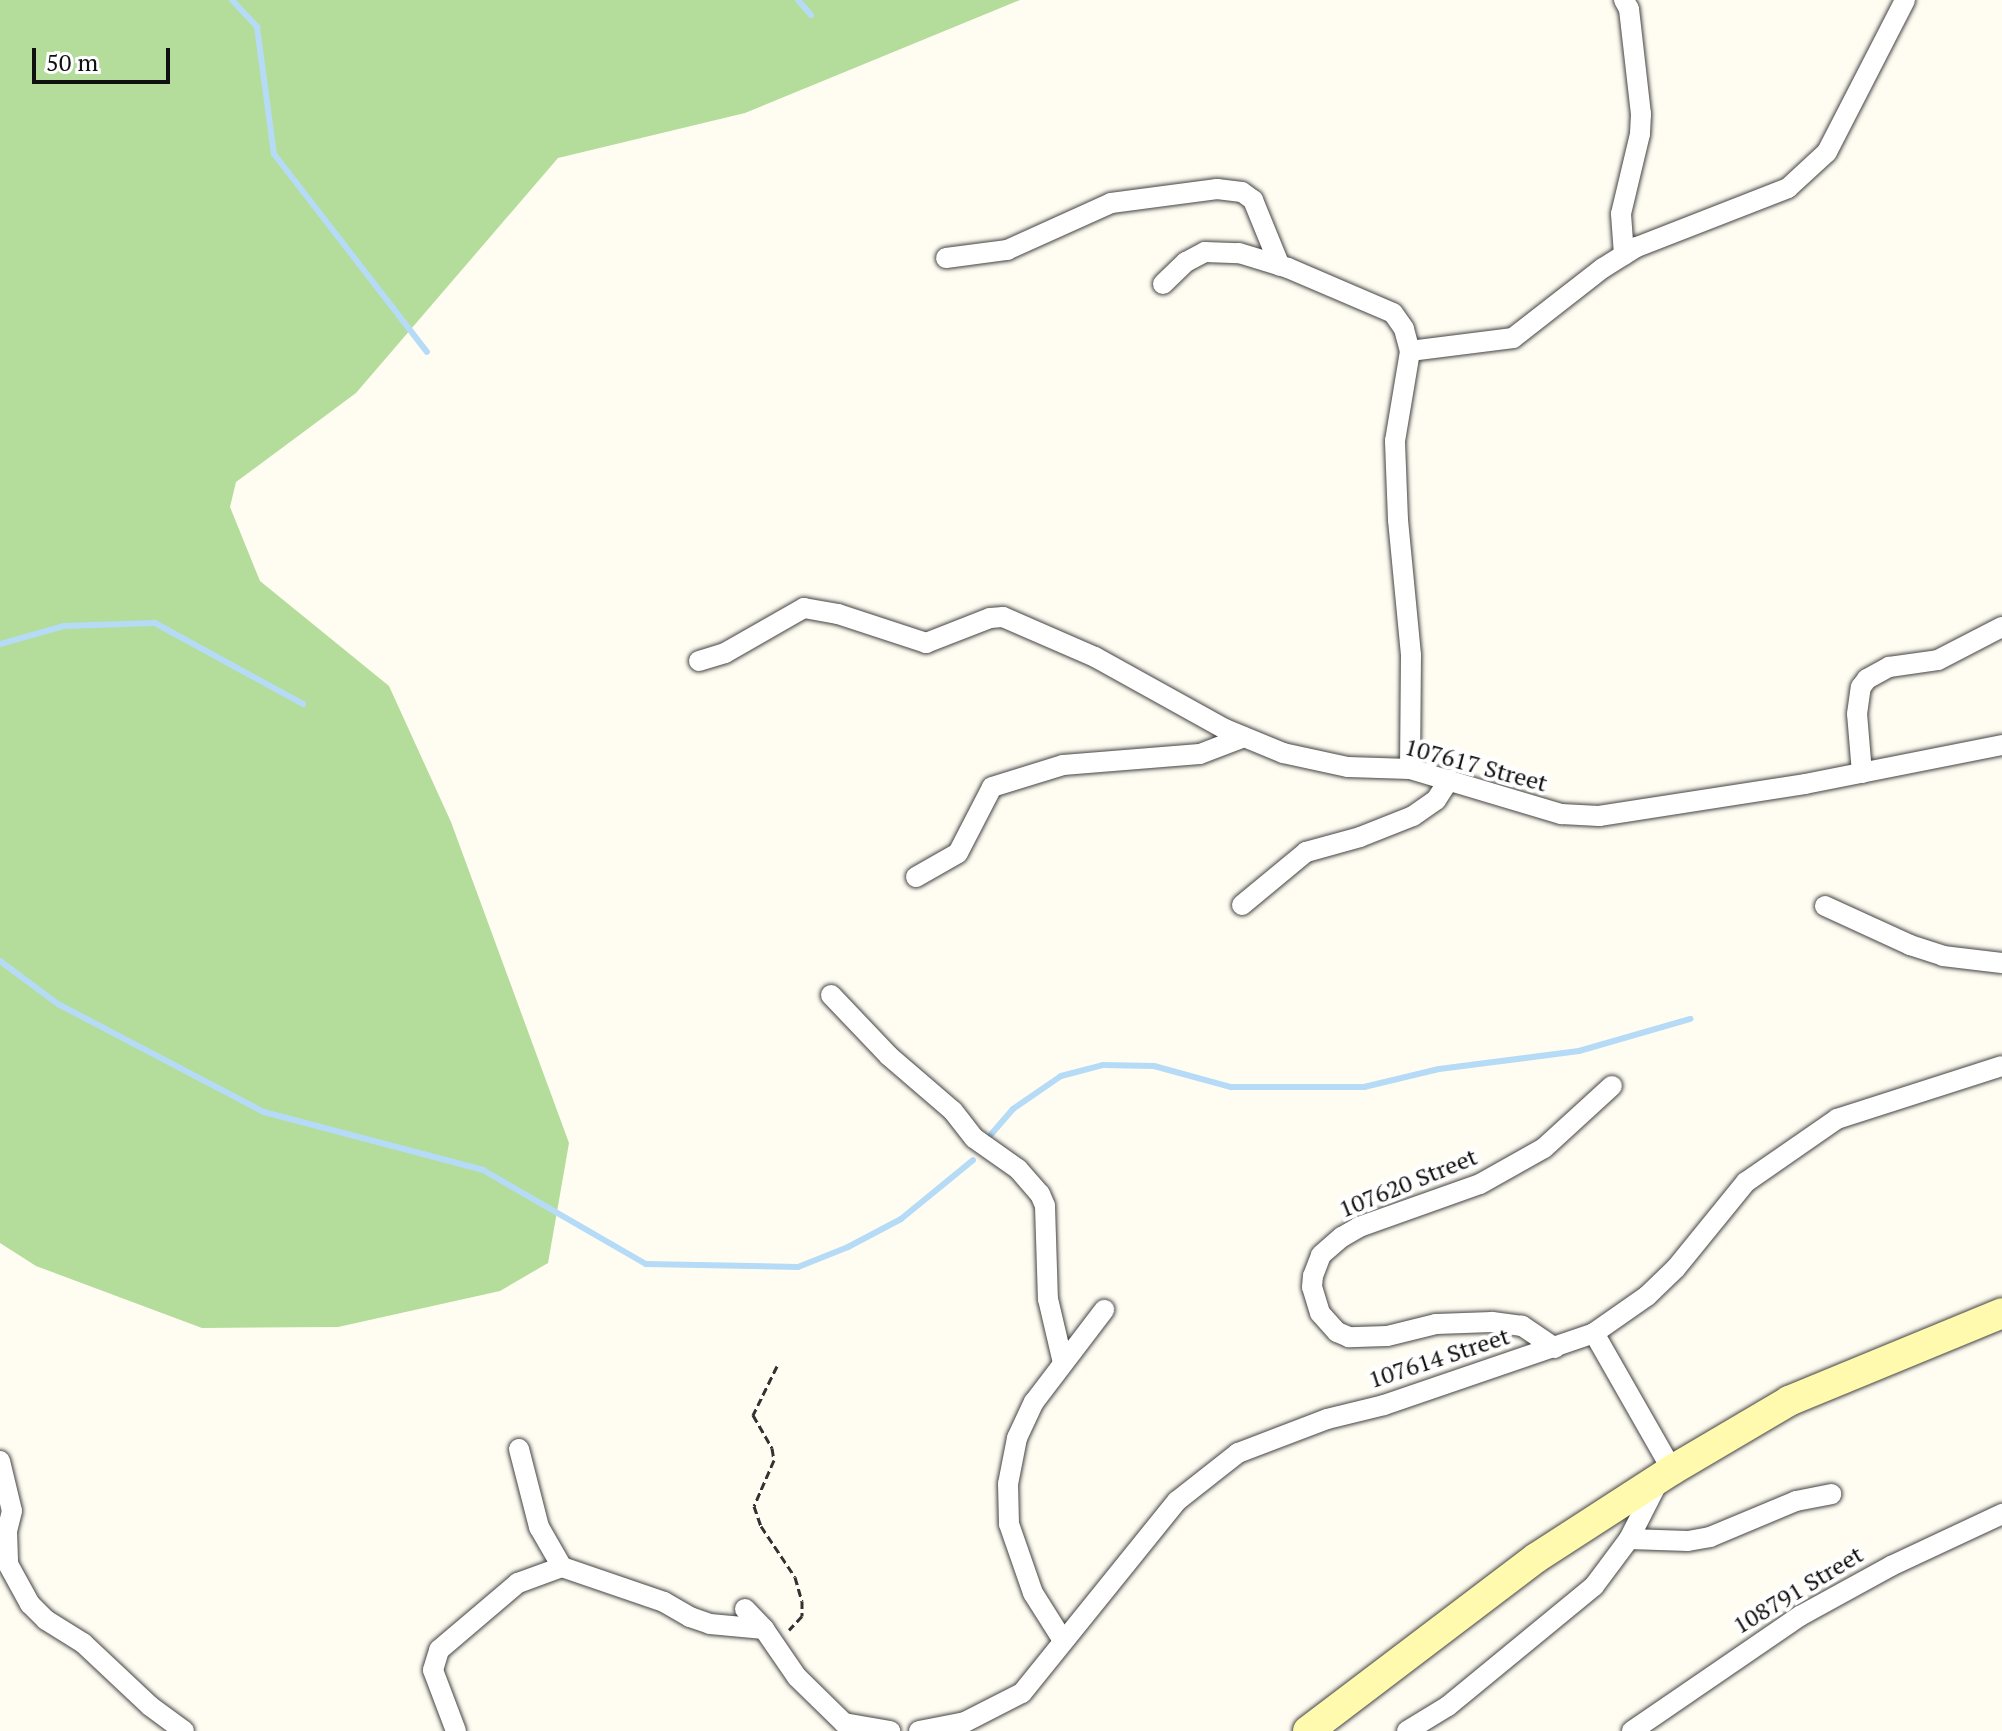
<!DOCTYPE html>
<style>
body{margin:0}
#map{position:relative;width:2002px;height:1731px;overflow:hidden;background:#fffdf2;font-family:"PT Serif",serif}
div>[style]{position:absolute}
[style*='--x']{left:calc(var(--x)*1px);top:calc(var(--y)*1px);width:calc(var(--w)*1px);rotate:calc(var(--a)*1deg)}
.forest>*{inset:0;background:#b4dc9a}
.stream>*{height:6px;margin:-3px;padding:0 3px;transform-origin:3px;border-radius:3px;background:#b6dbf7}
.path>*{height:3px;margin-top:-1.5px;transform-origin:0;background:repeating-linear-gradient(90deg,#323232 0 8px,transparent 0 12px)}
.roads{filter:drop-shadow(0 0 2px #434343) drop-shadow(0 0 2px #434343)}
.street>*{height:20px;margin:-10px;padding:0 10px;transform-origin:10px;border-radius:10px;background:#fff}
.secondary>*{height:30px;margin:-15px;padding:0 15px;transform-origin:15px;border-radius:15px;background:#fffaad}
span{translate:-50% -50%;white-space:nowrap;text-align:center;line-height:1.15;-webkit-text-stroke:8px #fff;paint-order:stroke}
.street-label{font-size:24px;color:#101010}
.scale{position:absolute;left:32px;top:48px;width:138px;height:36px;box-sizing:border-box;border:4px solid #101010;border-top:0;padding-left:10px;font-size:24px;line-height:28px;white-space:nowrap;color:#101010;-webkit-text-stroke:6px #fff;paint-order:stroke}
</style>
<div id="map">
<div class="forest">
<i style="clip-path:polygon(0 0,1020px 0,745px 113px,558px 158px,356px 393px,236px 482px,230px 507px,260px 581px,389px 686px,451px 822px,569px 1143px,548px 1263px,500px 1291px,338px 1327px,202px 1328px,36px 1266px,0 1243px)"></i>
</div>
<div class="stream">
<i style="--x:232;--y:0;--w:37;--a:47"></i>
<i style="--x:257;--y:27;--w:128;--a:82.4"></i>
<i style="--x:274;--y:154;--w:250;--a:52.3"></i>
<i style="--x:798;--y:0;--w:20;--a:49"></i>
<i style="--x:0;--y:644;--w:66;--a:-15.7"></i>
<i style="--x:64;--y:626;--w:91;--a:-1.9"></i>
<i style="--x:155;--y:623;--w:169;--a:28.7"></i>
<i style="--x:0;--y:961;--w:72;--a:36.6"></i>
<i style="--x:58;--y:1004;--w:233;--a:27.7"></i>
<i style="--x:264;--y:1112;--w:227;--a:14.8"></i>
<i style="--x:483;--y:1170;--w:188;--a:30"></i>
<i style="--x:646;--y:1264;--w:152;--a:1.1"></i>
<i style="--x:798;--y:1267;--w:54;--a:-21.8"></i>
<i style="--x:848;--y:1247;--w:60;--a:-27.8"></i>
<i style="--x:901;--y:1219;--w:93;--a:-39.3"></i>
<i style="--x:987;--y:1139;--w:40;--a:-49"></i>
<i style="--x:1013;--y:1109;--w:58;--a:-34.5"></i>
<i style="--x:1061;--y:1076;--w:43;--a:-14.7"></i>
<i style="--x:1103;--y:1065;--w:51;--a:1.1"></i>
<i style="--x:1154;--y:1066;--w:80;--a:15.3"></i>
<i style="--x:1231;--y:1087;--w:133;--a:0"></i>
<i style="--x:1364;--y:1087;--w:77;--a:-13.5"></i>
<i style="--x:1439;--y:1069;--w:141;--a:-7.3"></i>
<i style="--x:1579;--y:1051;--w:116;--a:-16.1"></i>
</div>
<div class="path">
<i style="--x:777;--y:1366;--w:55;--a:116.1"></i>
<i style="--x:753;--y:1415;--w:38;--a:60"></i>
<i style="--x:772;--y:1448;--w:12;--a:81"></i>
<i style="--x:774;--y:1460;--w:50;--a:113.5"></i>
<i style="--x:754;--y:1506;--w:21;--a:71"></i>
<i style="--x:761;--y:1526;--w:61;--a:56.3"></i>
<i style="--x:795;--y:1577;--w:25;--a:74"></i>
<i style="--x:802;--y:1601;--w:15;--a:90"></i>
<i style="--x:802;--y:1616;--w:19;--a:133"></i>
</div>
<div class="roads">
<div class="street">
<i style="--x:1624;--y:0;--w:10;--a:61"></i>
<i style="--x:1629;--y:9;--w:106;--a:83.5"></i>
<i style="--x:1641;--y:114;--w:20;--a:93"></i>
<i style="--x:1640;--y:134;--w:82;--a:103.4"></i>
<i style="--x:1621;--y:214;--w:41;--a:85.8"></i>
<i style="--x:946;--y:258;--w:62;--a:-7.5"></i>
<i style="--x:1007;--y:250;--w:114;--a:-24.3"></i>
<i style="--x:1111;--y:203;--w:107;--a:-7.5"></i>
<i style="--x:1217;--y:189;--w:25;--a:7"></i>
<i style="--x:1242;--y:192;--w:14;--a:36"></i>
<i style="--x:1253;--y:200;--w:71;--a:67.8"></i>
<i style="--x:1163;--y:284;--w:32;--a:-44"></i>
<i style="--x:1186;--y:262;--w:21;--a:-28"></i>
<i style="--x:1205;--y:252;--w:34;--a:2"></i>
<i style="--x:1239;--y:253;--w:51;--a:17"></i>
<i style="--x:1288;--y:268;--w:114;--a:23.2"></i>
<i style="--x:1393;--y:313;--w:19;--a:55"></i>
<i style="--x:1404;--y:329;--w:23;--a:75"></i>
<i style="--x:699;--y:661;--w:27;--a:-17"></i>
<i style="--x:725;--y:653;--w:91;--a:-29.7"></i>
<i style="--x:804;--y:608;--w:35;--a:10"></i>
<i style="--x:838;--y:614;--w:93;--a:18.2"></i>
<i style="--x:926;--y:643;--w:69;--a:-21.3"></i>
<i style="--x:990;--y:618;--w:13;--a:-4"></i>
<i style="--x:1003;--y:617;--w:100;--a:23.5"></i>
<i style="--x:1095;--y:657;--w:149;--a:29"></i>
<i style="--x:1225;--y:729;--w:63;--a:22.5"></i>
<i style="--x:1283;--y:753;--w:66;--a:12.2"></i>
<i style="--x:1348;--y:767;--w:62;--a:1.8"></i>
<i style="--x:1410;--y:769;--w:158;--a:16.6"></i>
<i style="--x:1561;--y:814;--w:38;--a:3"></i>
<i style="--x:1599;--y:816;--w:208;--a:-8.8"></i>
<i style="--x:1805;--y:784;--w:201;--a:-11.2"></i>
<i style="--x:1410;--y:769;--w:114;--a:-89.5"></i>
<i style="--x:1411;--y:655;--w:136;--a:-95.5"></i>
<i style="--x:1398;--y:520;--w:79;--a:-92.2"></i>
<i style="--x:1395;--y:441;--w:91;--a:-80.5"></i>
<i style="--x:1410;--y:351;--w:104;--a:-7.2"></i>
<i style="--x:1513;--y:338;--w:114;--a:-37.9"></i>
<i style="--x:1603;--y:268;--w:40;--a:-32"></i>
<i style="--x:1637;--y:247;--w:162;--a:-21.3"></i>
<i style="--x:1788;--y:188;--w:53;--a:-42.7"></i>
<i style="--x:1827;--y:152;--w:171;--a:-62.8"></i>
<i style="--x:1862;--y:773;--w:59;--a:-94.8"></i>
<i style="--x:1857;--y:714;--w:27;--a:-82"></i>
<i style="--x:1861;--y:687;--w:10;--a:-53"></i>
<i style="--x:1867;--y:679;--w:25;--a:-29"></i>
<i style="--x:1889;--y:667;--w:49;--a:-8.1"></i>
<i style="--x:1938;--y:660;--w:72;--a:-27.3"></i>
<i style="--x:916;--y:877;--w:48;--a:-29.7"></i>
<i style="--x:958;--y:853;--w:74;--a:-62.7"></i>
<i style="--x:992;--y:787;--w:74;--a:-17.2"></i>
<i style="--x:1063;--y:765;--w:137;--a:-4.6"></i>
<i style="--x:1200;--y:754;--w:47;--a:-21.1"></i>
<i style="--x:1242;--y:905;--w:83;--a:-39.6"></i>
<i style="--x:1306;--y:852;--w:56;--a:-15.5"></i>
<i style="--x:1360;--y:837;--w:57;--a:-21.6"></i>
<i style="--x:1413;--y:816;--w:28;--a:-35"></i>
<i style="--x:1436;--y:800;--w:24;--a:-57"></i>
<i style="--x:1825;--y:906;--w:94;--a:24.6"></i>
<i style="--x:1910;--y:945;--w:35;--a:18"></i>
<i style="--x:1943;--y:956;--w:59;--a:6.8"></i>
<i style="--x:831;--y:995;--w:84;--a:46.4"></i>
<i style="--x:889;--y:1056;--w:84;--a:40.7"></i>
<i style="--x:953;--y:1111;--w:34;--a:52"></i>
<i style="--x:974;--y:1138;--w:54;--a:35.2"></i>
<i style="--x:1018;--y:1169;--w:33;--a:49"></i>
<i style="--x:1040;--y:1194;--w:13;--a:67"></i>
<i style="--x:1045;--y:1206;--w:93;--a:88.2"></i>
<i style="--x:1048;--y:1299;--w:66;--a:76.8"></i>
<i style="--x:1594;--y:1333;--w:158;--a:60.3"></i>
<i style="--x:1555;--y:1348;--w:40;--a:-146"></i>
<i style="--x:1522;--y:1326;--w:30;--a:-172"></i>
<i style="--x:1492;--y:1322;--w:56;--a:178"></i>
<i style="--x:1436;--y:1324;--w:50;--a:166.2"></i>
<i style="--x:1387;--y:1336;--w:38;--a:178"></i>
<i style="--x:1349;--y:1337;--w:13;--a:-157"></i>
<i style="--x:1337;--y:1332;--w:25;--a:-132"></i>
<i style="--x:1320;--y:1313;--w:27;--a:-107"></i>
<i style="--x:1312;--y:1287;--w:11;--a:-85"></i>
<i style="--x:1313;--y:1276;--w:22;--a:-69"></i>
<i style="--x:1321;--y:1255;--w:28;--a:-41"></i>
<i style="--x:1342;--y:1237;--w:20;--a:-30"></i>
<i style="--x:1359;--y:1227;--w:128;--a:-19.6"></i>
<i style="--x:1480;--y:1184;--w:73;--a:-29.4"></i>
<i style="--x:1544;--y:1148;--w:92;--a:-42.4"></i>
<i style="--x:519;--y:1449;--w:81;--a:75.6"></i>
<i style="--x:539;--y:1527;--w:46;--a:60.1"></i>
<i style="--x:562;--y:1567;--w:108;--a:18.9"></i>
<i style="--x:664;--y:1602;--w:30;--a:30"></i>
<i style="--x:690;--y:1617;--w:21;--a:19"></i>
<i style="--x:710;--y:1624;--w:54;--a:5.3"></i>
<i style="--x:0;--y:1461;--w:51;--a:76.5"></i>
<i style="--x:12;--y:1511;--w:21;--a:104"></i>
<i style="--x:7;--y:1531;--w:33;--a:88"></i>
<i style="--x:8;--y:1564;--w:46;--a:61.2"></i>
<i style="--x:30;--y:1604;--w:23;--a:45"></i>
<i style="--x:46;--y:1620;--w:44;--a:31.9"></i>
<i style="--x:83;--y:1643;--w:92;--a:43.2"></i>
<i style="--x:150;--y:1706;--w:42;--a:36.3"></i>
<i style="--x:1629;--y:1539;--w:59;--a:1.9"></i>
<i style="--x:1688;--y:1541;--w:22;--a:-10"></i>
<i style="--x:1710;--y:1537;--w:93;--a:-22.7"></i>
<i style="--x:1796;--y:1501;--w:36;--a:-11"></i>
<i style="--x:745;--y:1609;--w:28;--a:46"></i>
<i style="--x:764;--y:1629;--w:58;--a:55.5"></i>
<i style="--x:797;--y:1677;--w:66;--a:44.4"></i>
<i style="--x:844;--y:1723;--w:47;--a:9.9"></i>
<i style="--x:1062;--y:1639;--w:54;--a:-122.2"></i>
<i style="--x:1033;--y:1593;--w:73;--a:-109.2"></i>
<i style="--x:1009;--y:1524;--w:40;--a:-91.4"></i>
<i style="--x:1008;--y:1484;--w:47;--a:-78.9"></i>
<i style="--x:1017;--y:1438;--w:40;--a:-65"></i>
<i style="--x:1034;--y:1402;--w:116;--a:-52.7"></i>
<i style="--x:456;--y:1731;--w:65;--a:-110.7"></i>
<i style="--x:433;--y:1670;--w:21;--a:-73"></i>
<i style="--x:439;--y:1650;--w:104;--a:-40.3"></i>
<i style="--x:518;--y:1583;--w:47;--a:-20"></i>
<i style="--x:919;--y:1731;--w:47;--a:-11.1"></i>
<i style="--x:965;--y:1722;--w:64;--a:-27"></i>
<i style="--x:1022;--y:1693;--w:247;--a:-51.1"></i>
<i style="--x:1177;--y:1501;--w:78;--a:-38.2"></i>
<i style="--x:1238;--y:1453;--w:95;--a:-20.9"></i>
<i style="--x:1327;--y:1419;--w:59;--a:-13.8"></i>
<i style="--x:1384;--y:1405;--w:222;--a:-18.9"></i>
<i style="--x:1594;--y:1333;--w:65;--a:-34.9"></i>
<i style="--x:1647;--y:1296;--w:40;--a:-44"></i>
<i style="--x:1676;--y:1268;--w:111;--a:-50.9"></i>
<i style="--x:1746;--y:1182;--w:111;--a:-34.7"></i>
<i style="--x:1837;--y:1119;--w:173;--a:-17.8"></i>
<i style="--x:1407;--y:1731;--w:48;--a:-31.4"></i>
<i style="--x:1448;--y:1706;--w:189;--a:-39.4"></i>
<i style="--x:1594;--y:1586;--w:59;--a:-53.3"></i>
<i style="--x:1629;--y:1539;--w:64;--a:-63"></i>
<i style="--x:1632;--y:1731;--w:204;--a:-34.4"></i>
<i style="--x:1800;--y:1616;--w:104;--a:-28.8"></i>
<i style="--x:1891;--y:1566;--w:123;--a:-25.1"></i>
</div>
<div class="secondary">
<i style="--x:1308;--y:1731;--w:286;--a:-37.2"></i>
<i style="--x:1536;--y:1558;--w:162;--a:-32.9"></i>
<i style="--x:1672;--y:1470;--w:136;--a:-30.5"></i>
<i style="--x:1789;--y:1401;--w:230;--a:-22.4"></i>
</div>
</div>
<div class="street-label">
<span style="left:1476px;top:765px;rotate:15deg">107617 Street</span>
<span style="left:1408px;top:1183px;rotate:-22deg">107620 Street</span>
<span style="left:1439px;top:1358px;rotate:-18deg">107614 Street</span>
<span style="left:1798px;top:1590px;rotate:-31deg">108791 Street</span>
</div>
<div class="scale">50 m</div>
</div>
